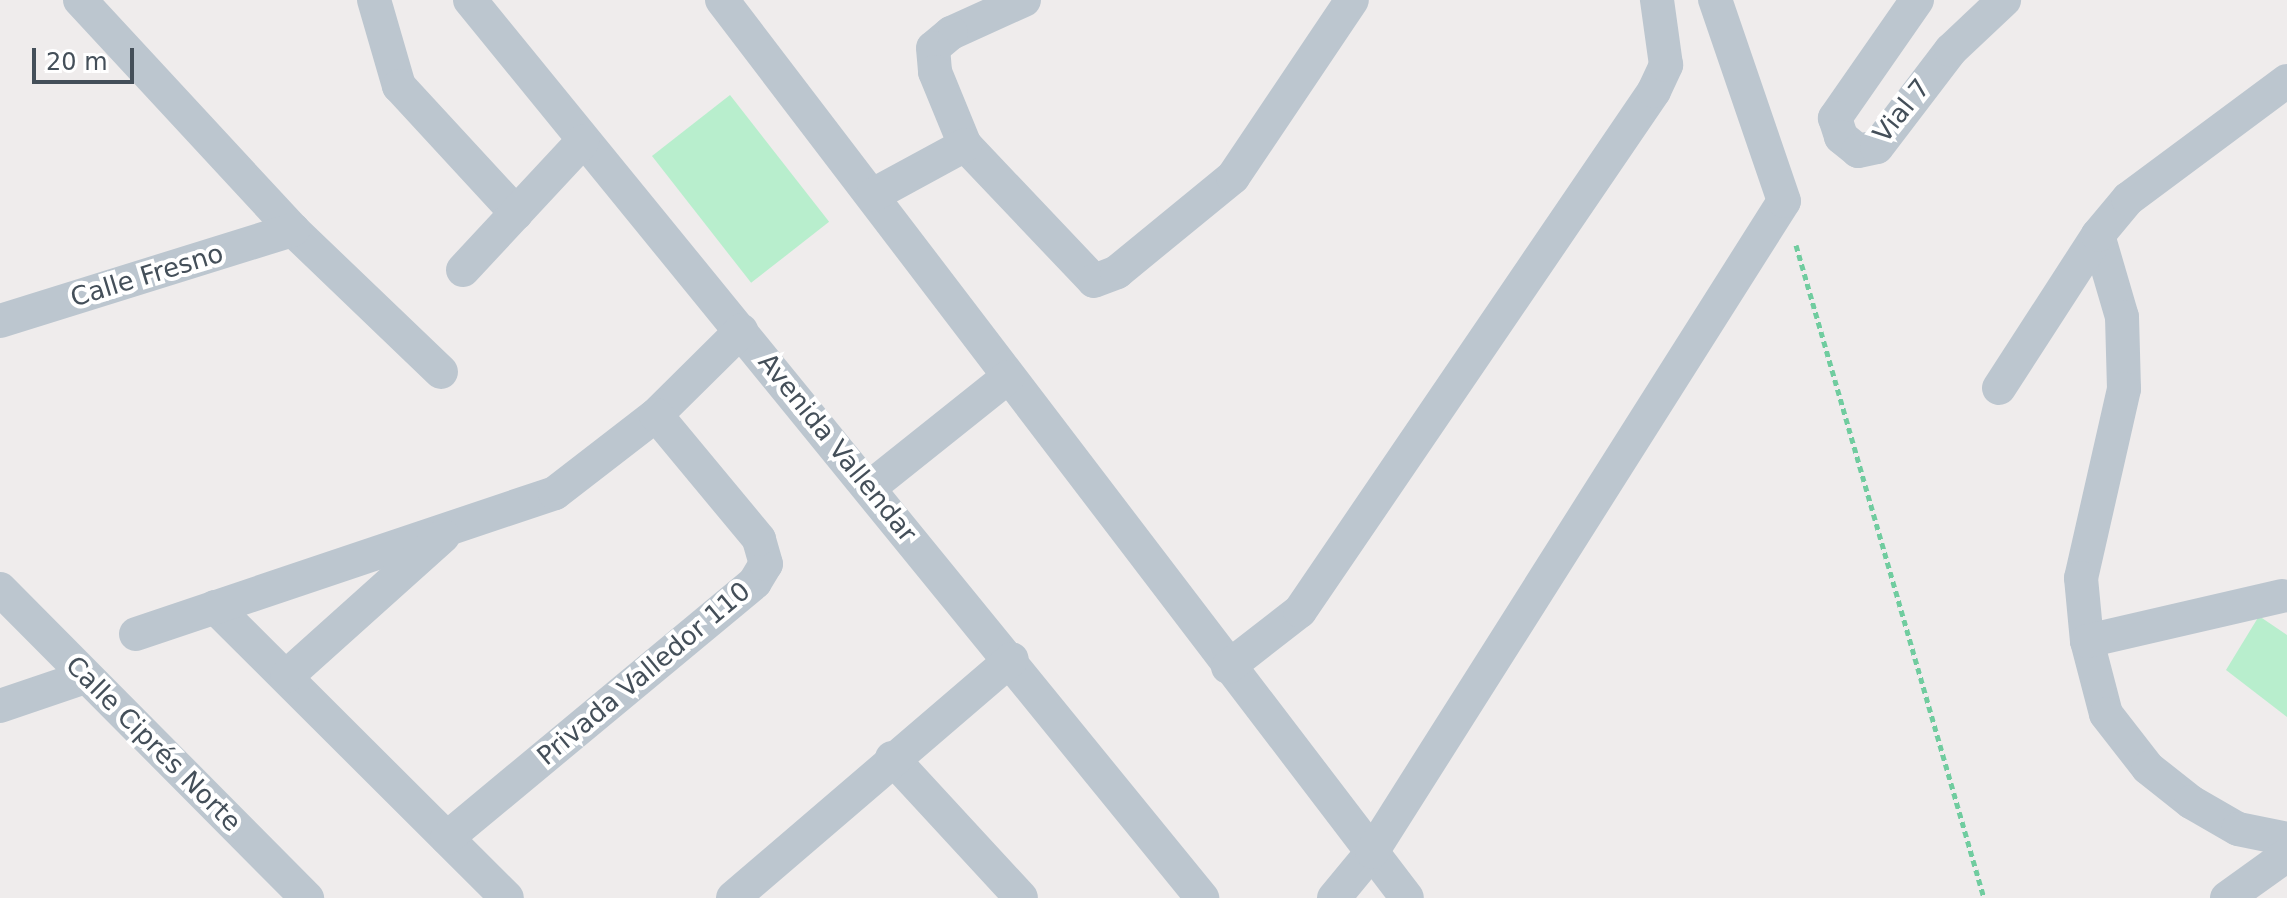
<!DOCTYPE html>
<meta charset="utf-8">
<style>
body{margin:0}
#map{position:relative;width:2287px;height:898px;overflow:hidden;background:#efecec;font-family:"DejaVu Sans",sans-serif}
div>[style]{position:absolute}
[style*='--x']{left:calc(var(--x)*1px);top:calc(var(--y)*1px);width:calc(var(--w)*1px);rotate:calc(var(--a)*1deg)}
.green>*{inset:0;background:#b8eecd;transform-origin:0 0}
.path>*{height:5px;margin-top:-2.5px;transform-origin:0;background:repeating-linear-gradient(90deg,#70cc9f 0 6px,transparent 0 10px)}
.street>*{height:34px;margin:-17px;padding:0 17px;transform-origin:17px;border-radius:17px;background:#bcc6cf}
span{translate:-50% -50%;white-space:nowrap;text-align:center;line-height:1.15;-webkit-text-stroke:8px #fff;paint-order:stroke}
.street-label{font-size:26px;color:#444f59}
.scale{position:absolute;left:32px;top:48px;width:102px;height:36px;box-sizing:border-box;border:4px solid #444f59;border-top:0;padding-left:10px;font-size:24px;line-height:28px;white-space:nowrap;color:#444f59;-webkit-text-stroke:6px #fff;paint-order:stroke}
</style>
<div id="map">
<div class="green">
<i style="left:730px;top:95px;width:161px;height:99px;rotate:52deg"></i>
<i style="clip-path:polygon(2259px 616px,2287px 635px,2287px 717px,2226px 670px)"></i>
</div>
<div class="path">
<i style="--x:1796;--y:245;--w:680;--a:73.94"></i>
</div>
<div class="street">
<i style="--x:80;--y:0;--w:313;--a:47.2"></i>
<i style="--x:293;--y:230;--w:205;--a:43.8"></i>
<i style="--x:374;--y:0;--w:90;--a:73.8"></i>
<i style="--x:399;--y:86;--w:173;--a:47.3"></i>
<i style="--x:470;--y:0;--w:1159;--a:50.81"></i>
<i style="--x:722;--y:0;--w:1129;--a:52.66"></i>
<i style="--x:1024;--y:0;--w:80;--a:155.7"></i>
<i style="--x:951;--y:33;--w:23;--a:140"></i>
<i style="--x:933;--y:48;--w:24;--a:85"></i>
<i style="--x:935;--y:72;--w:79;--a:67.7"></i>
<i style="--x:965;--y:145;--w:187;--a:46.5"></i>
<i style="--x:1094;--y:281;--w:25;--a:-21"></i>
<i style="--x:1117;--y:272;--w:150;--a:-39.3"></i>
<i style="--x:1233;--y:177;--w:213;--a:-56.1"></i>
<i style="--x:1917;--y:0;--w:144;--a:124.8"></i>
<i style="--x:1835;--y:118;--w:20;--a:72"></i>
<i style="--x:1841;--y:137;--w:22;--a:39"></i>
<i style="--x:1858;--y:151;--w:19;--a:-12"></i>
<i style="--x:1877;--y:147;--w:122;--a:-52.7"></i>
<i style="--x:1951;--y:50;--w:73;--a:-43.3"></i>
<i style="--x:873;--y:195;--w:105;--a:-28.5"></i>
<i style="--x:2098;--y:235;--w:85;--a:73.7"></i>
<i style="--x:2122;--y:317;--w:72;--a:88.4"></i>
<i style="--x:2124;--y:389;--w:194;--a:102.8"></i>
<i style="--x:2081;--y:578;--w:63;--a:84.6"></i>
<i style="--x:2087;--y:641;--w:75;--a:75.4"></i>
<i style="--x:2106;--y:714;--w:68;--a:52.1"></i>
<i style="--x:2148;--y:768;--w:55;--a:38.3"></i>
<i style="--x:2191;--y:802;--w:54;--a:29.9"></i>
<i style="--x:2238;--y:829;--w:50;--a:11.5"></i>
<i style="--x:463;--y:270;--w:175;--a:-47.1"></i>
<i style="--x:0;--y:321;--w:307;--a:-17.3"></i>
<i style="--x:1999;--y:388;--w:182;--a:-57.1"></i>
<i style="--x:2098;--y:235;--w:47;--a:-50.2"></i>
<i style="--x:2128;--y:199;--w:198;--a:-36.6"></i>
<i style="--x:869;--y:488;--w:178;--a:-38.6"></i>
<i style="--x:0;--y:589;--w:436;--a:45.2"></i>
<i style="--x:215;--y:607;--w:412;--a:44.9"></i>
<i style="--x:136;--y:634;--w:442;--a:-18.6"></i>
<i style="--x:555;--y:493;--w:128;--a:-37.7"></i>
<i style="--x:656;--y:415;--w:120;--a:-44.7"></i>
<i style="--x:2087;--y:641;--w:200;--a:-13"></i>
<i style="--x:1228;--y:667;--w:91;--a:-37.9"></i>
<i style="--x:1300;--y:611;--w:629;--a:-55.75"></i>
<i style="--x:1654;--y:91;--w:29;--a:-65"></i>
<i style="--x:1666;--y:65;--w:66;--a:-97.9"></i>
<i style="--x:287;--y:676;--w:210;--a:-41.9"></i>
<i style="--x:0;--y:706;--w:90;--a:-18.8"></i>
<i style="--x:892;--y:758;--w:190;--a:47.3"></i>
<i style="--x:447;--y:838;--w:400;--a:-39.7"></i>
<i style="--x:755;--y:582;--w:21;--a:-59"></i>
<i style="--x:766;--y:564;--w:26;--a:-106"></i>
<i style="--x:759;--y:539;--w:161;--a:-129.7"></i>
<i style="--x:733;--y:898;--w:367;--a:-40.6"></i>
<i style="--x:1334;--y:898;--w:60;--a:-50.4"></i>
<i style="--x:1372;--y:852;--w:770;--a:-57.67"></i>
<i style="--x:1784;--y:201;--w:213;--a:-108.9"></i>
<i style="--x:2227;--y:898;--w:74;--a:-35.6"></i>
</div>
<div class="street-label">
<span style="left:1902px;top:111px;rotate:-51deg">Vial 7</span>
<span style="left:147px;top:276px;rotate:-17deg">Calle Fresno</span>
<span style="left:837px;top:448px;rotate:51deg">Avenida Vallendar</span>
<span style="left:644px;top:674px;rotate:-40deg">Privada Valledor 110</span>
<span style="left:153px;top:744px;rotate:45deg">Calle Ciprés Norte</span>
</div>
<div class="scale">20 m</div>
</div>
